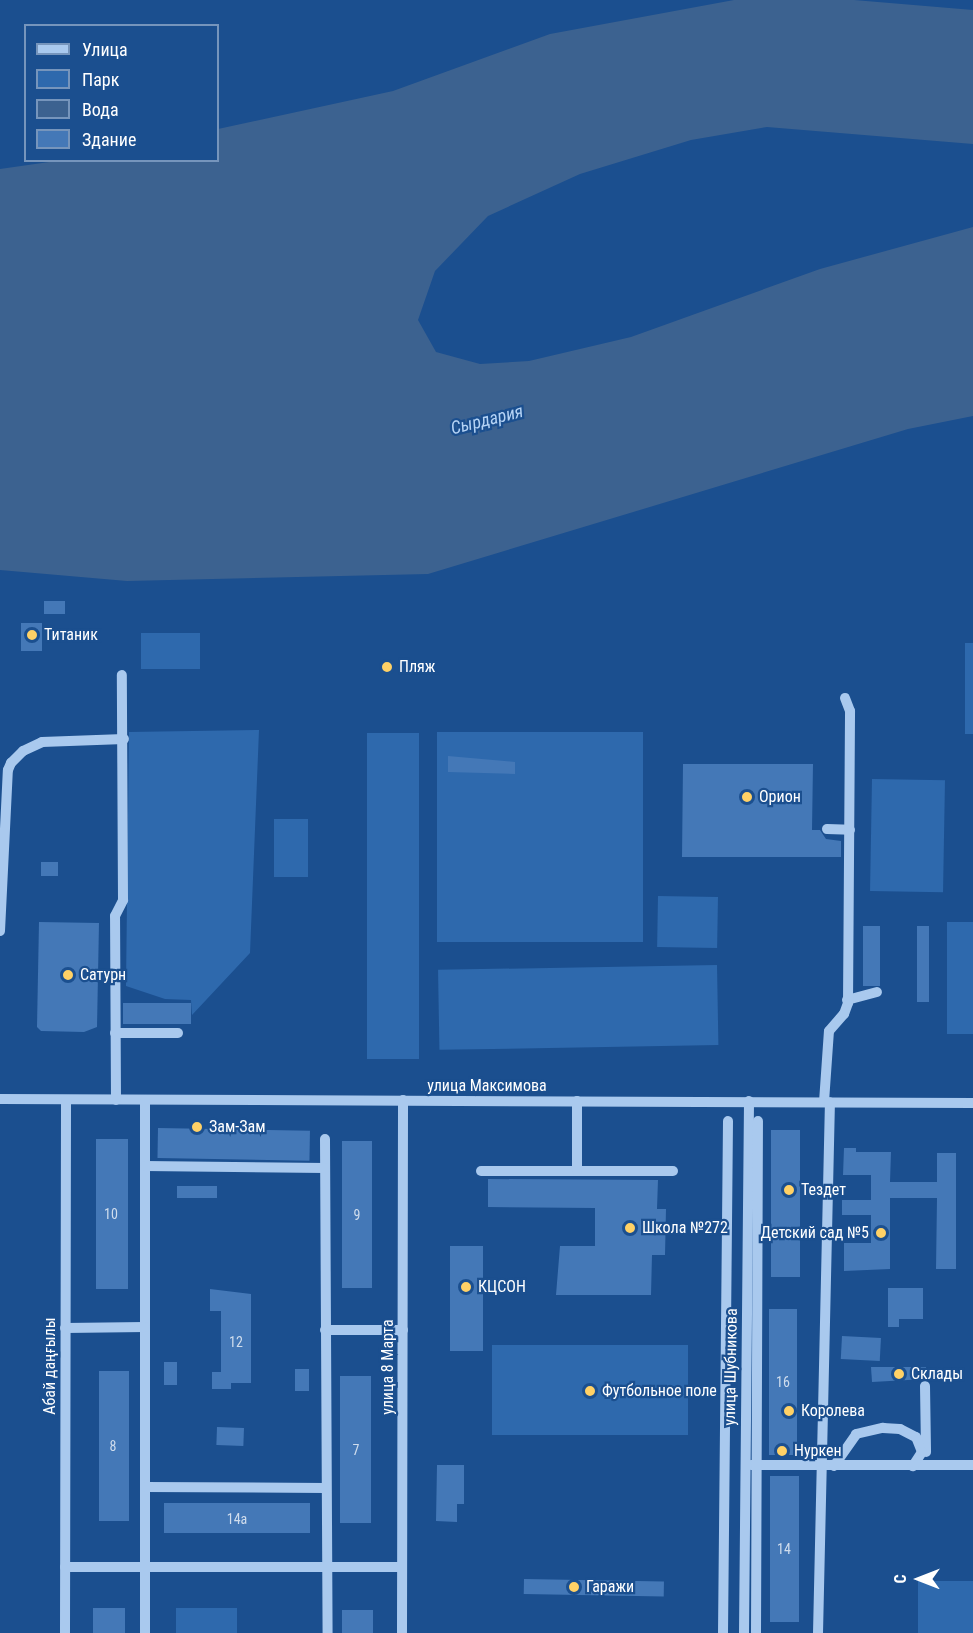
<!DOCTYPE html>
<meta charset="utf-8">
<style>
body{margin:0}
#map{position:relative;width:973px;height:1633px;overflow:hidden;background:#1b4f8f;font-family:"Roboto Condensed",sans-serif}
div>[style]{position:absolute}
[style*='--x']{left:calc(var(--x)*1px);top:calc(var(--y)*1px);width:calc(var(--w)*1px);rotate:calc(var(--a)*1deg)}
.green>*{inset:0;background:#2e69ad;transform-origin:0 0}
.water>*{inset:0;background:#3c6290}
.building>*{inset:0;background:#4478b7;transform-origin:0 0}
.minor>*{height:10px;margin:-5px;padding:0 5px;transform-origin:5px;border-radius:5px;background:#a9c9ee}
.dots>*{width:16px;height:16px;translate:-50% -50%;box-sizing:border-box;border:3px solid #1b4f8f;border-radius:50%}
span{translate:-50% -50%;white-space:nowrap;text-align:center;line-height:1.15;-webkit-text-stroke:4.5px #1b4f8f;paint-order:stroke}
.number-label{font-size:14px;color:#d0dded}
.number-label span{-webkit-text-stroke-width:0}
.poi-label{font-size:16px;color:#fff}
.left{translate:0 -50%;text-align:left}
.right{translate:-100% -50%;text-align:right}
.street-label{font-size:16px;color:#fff}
.water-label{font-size:18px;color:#b5d3f5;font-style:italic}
.legend{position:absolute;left:24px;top:24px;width:195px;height:138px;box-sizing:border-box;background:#1b4f8f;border:2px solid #7695bc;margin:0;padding:8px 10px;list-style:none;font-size:18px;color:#fff}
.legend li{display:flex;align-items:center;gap:12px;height:30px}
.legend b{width:30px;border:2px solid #7695bc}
.north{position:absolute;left:889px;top:1549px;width:60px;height:60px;-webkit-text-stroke:4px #1b4f8f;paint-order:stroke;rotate:270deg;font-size:16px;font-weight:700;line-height:24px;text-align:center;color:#fff}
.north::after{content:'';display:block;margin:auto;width:21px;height:27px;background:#fff;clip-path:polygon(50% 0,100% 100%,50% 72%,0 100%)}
</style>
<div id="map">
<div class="green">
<i style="left:141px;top:633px;width:59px;height:36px"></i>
<i style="left:965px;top:643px;width:8px;height:91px"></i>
<i style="clip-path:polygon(259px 730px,250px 953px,192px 1015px,191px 1000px,165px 999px,126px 986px,129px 732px)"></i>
<i style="left:437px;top:732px;width:206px;height:210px"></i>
<i style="left:367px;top:733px;width:52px;height:326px"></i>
<i style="left:872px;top:779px;width:73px;height:112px;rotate:1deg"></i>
<i style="left:274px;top:819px;width:34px;height:58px"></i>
<i style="left:658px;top:896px;width:60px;height:51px;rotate:1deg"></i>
<i style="left:947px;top:922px;width:26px;height:112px"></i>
<i style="left:717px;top:965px;width:80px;height:279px;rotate:89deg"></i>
<i style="left:492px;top:1345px;width:196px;height:90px"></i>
<i style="left:918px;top:1581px;width:55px;height:52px"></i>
<i style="left:176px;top:1608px;width:61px;height:25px"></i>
</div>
<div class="water">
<i style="clip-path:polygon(734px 0,854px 0,973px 10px,973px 144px,767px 127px,691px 140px,580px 174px,488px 216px,435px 271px,418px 320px,436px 352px,480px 364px,529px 361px,631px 337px,820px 269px,973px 227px,973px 416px,908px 429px,428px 574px,127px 581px,0 570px,0 169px,63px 160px,218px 160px,218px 129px,393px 91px,550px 34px)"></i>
</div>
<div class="building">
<i style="left:44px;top:601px;width:21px;height:13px"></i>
<i style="left:21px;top:623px;width:21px;height:28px"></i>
<i style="clip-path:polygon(448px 756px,515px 762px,515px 774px,448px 772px)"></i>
<i style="clip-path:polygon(683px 764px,813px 764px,812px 830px,820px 830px,826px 839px,841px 841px,841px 857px,682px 857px)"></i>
<i style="left:41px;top:862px;width:17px;height:14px"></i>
<i style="clip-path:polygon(39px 922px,99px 923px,97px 1027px,84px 1032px,41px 1031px,37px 1027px)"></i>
<i style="left:863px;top:926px;width:17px;height:60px"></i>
<i style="left:917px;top:926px;width:12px;height:76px"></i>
<i style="left:191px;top:1003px;width:21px;height:68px;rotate:90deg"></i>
<i style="left:158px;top:1128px;width:152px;height:30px;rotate:1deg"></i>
<i style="left:771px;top:1130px;width:29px;height:147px"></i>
<i style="left:96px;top:1139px;width:32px;height:150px"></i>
<i style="left:342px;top:1141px;width:30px;height:147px"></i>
<i style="clip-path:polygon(844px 1148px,856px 1148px,856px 1152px,891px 1152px,890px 1182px,937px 1182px,937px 1153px,956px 1153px,956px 1269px,936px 1269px,937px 1198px,890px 1198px,890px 1269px,844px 1271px,844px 1243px,871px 1243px,871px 1215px,842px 1215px,842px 1200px,871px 1200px,871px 1175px,843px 1175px)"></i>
<i style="clip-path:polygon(488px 1179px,658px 1180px,657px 1209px,666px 1209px,665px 1255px,652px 1255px,651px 1295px,556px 1295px,560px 1246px,595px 1246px,595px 1208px,488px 1207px)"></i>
<i style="left:177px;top:1186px;width:40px;height:12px"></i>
<i style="left:450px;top:1246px;width:33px;height:105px"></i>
<i style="clip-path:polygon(888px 1288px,923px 1288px,923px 1319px,899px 1319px,899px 1327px,888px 1327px)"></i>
<i style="clip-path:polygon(210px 1289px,251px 1294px,251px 1383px,231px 1383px,231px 1389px,212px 1389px,212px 1372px,221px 1372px,221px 1311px,210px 1311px)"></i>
<i style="left:769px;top:1309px;width:28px;height:146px"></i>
<i style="left:842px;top:1336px;width:39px;height:23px;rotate:3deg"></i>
<i style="left:164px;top:1362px;width:13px;height:23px"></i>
<i style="clip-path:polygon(871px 1367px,926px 1367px,926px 1379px,872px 1382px)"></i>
<i style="left:295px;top:1369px;width:14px;height:22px"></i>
<i style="left:99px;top:1371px;width:30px;height:150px"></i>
<i style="left:340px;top:1376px;width:31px;height:147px"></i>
<i style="left:217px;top:1427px;width:27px;height:18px;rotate:2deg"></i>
<i style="clip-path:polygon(437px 1465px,464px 1465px,464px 1504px,457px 1504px,457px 1522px,436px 1521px)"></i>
<i style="left:770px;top:1476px;width:29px;height:146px"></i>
<i style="left:310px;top:1503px;width:30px;height:146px;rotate:90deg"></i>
<i style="left:524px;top:1579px;width:140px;height:15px;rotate:1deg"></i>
<i style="left:93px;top:1608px;width:32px;height:25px"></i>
<i style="left:342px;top:1610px;width:31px;height:23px"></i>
</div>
<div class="minor">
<i style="--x:827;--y:829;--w:23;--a:2"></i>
<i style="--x:0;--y:931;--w:161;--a:-87.2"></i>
<i style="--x:8;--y:770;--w:8;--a:-67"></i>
<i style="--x:11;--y:763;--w:17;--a:-45"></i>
<i style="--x:23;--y:751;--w:21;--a:-25"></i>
<i style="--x:42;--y:742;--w:82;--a:-2.1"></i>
<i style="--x:847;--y:1000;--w:31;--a:-15"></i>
<i style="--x:115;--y:1033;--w:63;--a:0"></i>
<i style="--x:0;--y:1099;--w:973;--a:0.24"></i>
<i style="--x:116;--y:1100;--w:184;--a:-90.3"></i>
<i style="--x:115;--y:916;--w:18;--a:-63"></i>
<i style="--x:123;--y:900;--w:225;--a:-90.3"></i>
<i style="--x:145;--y:1100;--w:533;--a:90"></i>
<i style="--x:824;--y:1102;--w:71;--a:-86"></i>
<i style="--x:829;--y:1031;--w:23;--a:-49"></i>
<i style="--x:844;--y:1014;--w:12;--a:-70"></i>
<i style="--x:848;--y:1003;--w:292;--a:-89.6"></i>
<i style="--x:850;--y:711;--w:14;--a:-111"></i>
<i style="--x:325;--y:1139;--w:494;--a:89.7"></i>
<i style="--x:145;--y:1166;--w:180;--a:0.6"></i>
<i style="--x:481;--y:1171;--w:192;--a:0"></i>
<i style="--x:577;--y:1171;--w:70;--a:-90"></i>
<i style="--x:65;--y:1328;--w:80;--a:-0.7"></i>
<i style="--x:325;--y:1330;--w:78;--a:0"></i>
<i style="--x:925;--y:1386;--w:66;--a:89.1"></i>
<i style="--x:751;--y:1465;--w:222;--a:0"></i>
<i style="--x:834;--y:1466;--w:39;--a:-55"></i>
<i style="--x:856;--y:1434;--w:28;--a:-13"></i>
<i style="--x:883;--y:1428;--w:17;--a:3"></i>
<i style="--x:900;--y:1429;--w:18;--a:27"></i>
<i style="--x:916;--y:1437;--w:16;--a:68"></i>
<i style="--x:922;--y:1452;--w:17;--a:123"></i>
<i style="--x:145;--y:1487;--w:181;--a:0.3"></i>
<i style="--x:65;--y:1567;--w:337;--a:0"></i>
<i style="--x:65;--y:1633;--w:533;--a:-89.89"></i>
<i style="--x:402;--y:1633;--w:533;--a:-89.89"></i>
<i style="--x:723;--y:1633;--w:512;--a:-89.44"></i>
<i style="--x:744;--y:1633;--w:532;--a:-89.46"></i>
<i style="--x:756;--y:1633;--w:512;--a:-89.78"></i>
<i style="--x:818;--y:1633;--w:531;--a:-88.71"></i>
</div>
<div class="dots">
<i style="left:32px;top:635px;background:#ffd166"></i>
<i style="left:387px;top:667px;background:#ffd166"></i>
<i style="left:747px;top:797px;background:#ffd166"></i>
<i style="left:68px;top:975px;background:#ffd166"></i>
<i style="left:197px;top:1127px;background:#ffd166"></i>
<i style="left:789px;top:1190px;background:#ffd166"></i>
<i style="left:630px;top:1228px;background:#ffd166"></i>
<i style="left:881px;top:1233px;background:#ffd166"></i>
<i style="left:466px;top:1287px;background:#ffd166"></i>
<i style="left:899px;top:1374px;background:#ffd166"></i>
<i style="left:590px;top:1391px;background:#ffd166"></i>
<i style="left:789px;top:1411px;background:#ffd166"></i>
<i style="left:782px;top:1451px;background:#ffd166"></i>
<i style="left:574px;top:1587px;background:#ffd166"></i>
</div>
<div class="number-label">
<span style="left:111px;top:1214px">10</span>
<span style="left:357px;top:1215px">9</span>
<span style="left:236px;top:1342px">12</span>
<span style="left:783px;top:1382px">16</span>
<span style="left:113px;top:1446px">8</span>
<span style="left:356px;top:1450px">7</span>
<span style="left:237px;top:1519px">14а</span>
<span style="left:784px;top:1549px">14</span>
</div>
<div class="poi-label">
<span class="left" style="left:44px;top:635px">Титаник</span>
<span class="left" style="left:399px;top:667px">Пляж</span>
<span class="left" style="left:759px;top:797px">Орион</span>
<span class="left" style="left:80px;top:975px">Сатурн</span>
<span class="left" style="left:209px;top:1127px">Зам-Зам</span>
<span class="left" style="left:801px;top:1190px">Тездет</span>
<span class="left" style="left:642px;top:1228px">Школа №272</span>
<span class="right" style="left:869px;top:1233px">Детский сад №5</span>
<span class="left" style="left:478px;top:1287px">КЦСОН</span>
<span class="left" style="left:911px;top:1374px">Склады</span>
<span class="left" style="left:602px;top:1391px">Футбольное поле</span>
<span class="left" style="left:801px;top:1411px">Королева</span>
<span class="left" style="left:794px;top:1451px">Нуркен</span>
<span class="left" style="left:586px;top:1587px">Гаражи</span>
</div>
<div class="street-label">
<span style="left:487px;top:1086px">улица Максимова</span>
<span style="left:50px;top:1366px;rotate:-90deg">Абай даңғылы</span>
<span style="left:388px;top:1367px;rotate:-90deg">улица 8 Марта</span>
<span style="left:731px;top:1367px;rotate:-89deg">улица Шубникова</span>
</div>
<div class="water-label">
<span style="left:487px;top:420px;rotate:-14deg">Сырдария</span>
</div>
<ul class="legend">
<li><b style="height:8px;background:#a9c9ee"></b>Улица</li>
<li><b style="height:16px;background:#2e69ad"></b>Парк</li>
<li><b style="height:16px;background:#3c6290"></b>Вода</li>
<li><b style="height:16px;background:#4478b7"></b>Здание</li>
</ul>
<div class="north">С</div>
</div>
